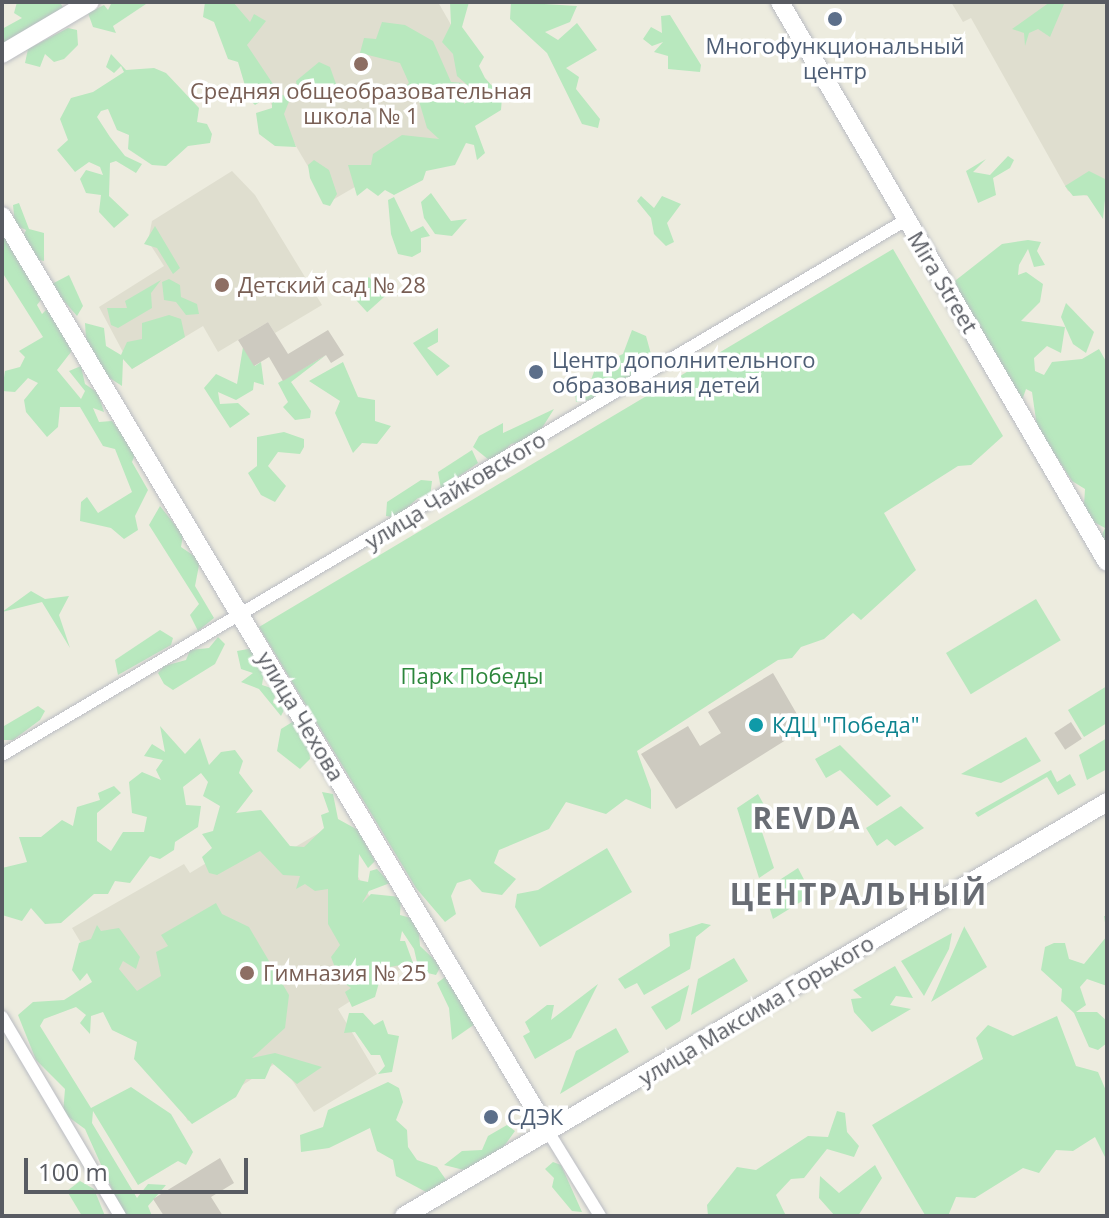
<!DOCTYPE html>
<meta charset="utf-8">
<style>
body{margin:0}
#map{position:relative;width:1109px;height:1218px;overflow:hidden;background:#edecdf;font-family:"Open Sans",sans-serif}
div>[style]{position:absolute}
[style*='--x']{left:calc(var(--x)*1px);top:calc(var(--y)*1px);width:calc(var(--w)*1px);rotate:calc(var(--a)*1deg)}
.education>*{inset:0;background:#dfdecf}
.green>*{inset:0;background:#b8e8be;transform-origin:0 0}
.building>*{inset:0;background:#cdcac0;transform-origin:0 0}
.roads{filter:drop-shadow(0 0 2px #babcc3) drop-shadow(0 0 2px #babcc3)}
.street>*{height:12px;margin:-6px;padding:0 6px;transform-origin:6px;border-radius:6px;background:#fff}
.secondary>*{height:18px;margin:-9px;padding:0 9px;transform-origin:9px;border-radius:9px;background:#fff}
.dots>*{width:22px;height:22px;translate:-50% -50%;box-sizing:border-box;border:4px solid #fff;border-radius:50%}
span{translate:-50% -50%;white-space:nowrap;text-align:center;line-height:1.15;-webkit-text-stroke:7px #fff;paint-order:stroke}
.service-label{font-size:22px;color:#4e5e75}
.left{translate:0 -50%;text-align:left}
.education-label{font-size:22px;color:#785e54}
.street-label{font-size:22px;color:#585b62}
.park-label{font-size:22px;color:#2c863b}
.culture-label{font-size:22px;color:#0d838f}
.district-label{font-size:30px;color:#696d74;font-weight:700;letter-spacing:2px}
.frame{position:absolute;inset:0;border:4px solid #585b62;pointer-events:none}
.scale{position:absolute;left:24px;top:1158px;width:224px;height:36px;box-sizing:border-box;border:4px solid #585b62;border-top:0;padding-left:10px;font-size:24px;line-height:28px;white-space:nowrap;color:#585b62;-webkit-text-stroke:6px #fff;paint-order:stroke}
</style>
<div id="map">
<div class="education">
<i style="clip-path:polygon(211px 2px,438px 2px,497px 105px,329px 202px)"></i>
<i style="clip-path:polygon(951px 2px,1107px 2px,1107px 201px,1068px 191px,971px 18px,963px 22px)"></i>
<i style="clip-path:polygon(232px 171px,255px 195px,322px 305px,275px 333px,268px 322px,218px 352px,203px 326px,132px 369px,99px 307px,164px 266px,148px 241px,152px 221px)"></i>
<i style="clip-path:polygon(329px 827px,409px 964px,338px 1009px,377px 1074px,314px 1112px,279px 1061px,188px 1121px,72px 928px,184px 864px,190px 873px,208px 862px,215px 874px,270px 842px,280px 856px)"></i>
</div>
<div class="green">
<i style="clip-path:polygon(17px 2px,60px 2px,66px 13px,2px 54px,2px 29px,22px 18px,14px 13px)"></i>
<i style="clip-path:polygon(112px 2px,149px 2px,113px 26px,116px 33px,93px 27px,88px 13px,104px 5px,108px 10px)"></i>
<i style="clip-path:polygon(205px 2px,233px 2px,250px 22px,254px 14px,266px 21px,247px 45px,279px 93px,290px 99px,284px 114px,296px 147px,275px 146px,259px 134px,256px 113px,272px 108px,272px 102px,268px 97px,255px 105px,249px 99px,238px 62px,228px 59px,214px 22px,203px 17px)"></i>
<i style="clip-path:polygon(450px 2px,469px 2px,462px 27px,484px 57px,479px 66px,485px 78px,502px 97px,501px 110px,475px 126px,485px 153px,477px 160px,474px 145px,466px 143px,455px 165px,426px 171px,423px 180px,394px 195px,385px 190px,378px 196px,367px 188px,357px 196px,348px 165px,371px 165px,373px 154px,402px 135px,439px 139px,427px 128px,419px 101px,403px 89px,409px 83px,400px 63px,360px 53px,364px 38px,376px 39px,382px 22px,405px 25px,433px 41px,451px 82px,463px 83px,464px 104px,480px 96px,457px 76px,453px 54px,442px 42px,451px 24px)"></i>
<i style="clip-path:polygon(511px 2px,577px 6px,570px 22px,545px 32px,558px 40px,577px 23px,597px 50px,566px 68px,579px 77px,576px 89px,600px 119px,598px 128px,582px 124px,547px 53px,510px 19px)"></i>
<i style="clip-path:polygon(1050px 2px,1064px 4px,1050px 37px,1038px 29px,1029px 33px,1025px 46px,1024px 33px,1012px 29px)"></i>
<i style="clip-path:polygon(670px 15px,701px 65px,700px 72px,668px 69px,668px 56px,654px 52px,663px 42px,652px 46px,643px 39px,651px 27px,662px 33px,661px 16px)"></i>
<i style="clip-path:polygon(68px 28px,77px 30px,78px 45px,64px 59px,54px 62px,45px 54px,40px 67px,25px 63px,28px 49px)"></i>
<i style="clip-path:polygon(111px 54px,126px 70px,154px 68px,166px 73px,199px 108px,197px 122px,207px 124px,212px 134px,210px 143px,188px 146px,166px 166px,152px 165px,128px 149px,129px 135px,117px 130px,108px 109px,101px 111px,97px 117px,110px 137px,125px 156px,142px 164px,136px 173px,116px 161px,110px 163px,109px 196px,129px 215px,114px 228px,99px 212px,101px 195px,86px 193px,80px 179px,86px 170px,103px 175px,100px 167px,89px 162px,75px 172px,57px 150px,68px 140px,60px 119px,71px 98px,93px 92px,124px 72px,121px 66px,114px 73px,106px 67px)"></i>
<i style="clip-path:polygon(319px 62px,330px 67px,336px 84px,299px 96px,296px 81px)"></i>
<i style="clip-path:polygon(1008px 156px,1014px 160px,1010px 168px,993px 178px,996px 195px,978px 203px,966px 171px,986px 159px,973px 172px,990px 175px)"></i>
<i style="clip-path:polygon(314px 160px,329px 170px,337px 194px,330px 206px,323px 204px,310px 178px,308px 165px)"></i>
<i style="clip-path:polygon(1089px 171px,1107px 180px,1103px 219px,1087px 195px,1073px 196px,1065px 186px)"></i>
<i style="clip-path:polygon(431px 193px,451px 221px,467px 219px,452px 236px,435px 234px,424px 218px,421px 202px)"></i>
<i style="clip-path:polygon(641px 196px,654px 208px,662px 196px,681px 204px,667px 223px,674px 242px,666px 246px,654px 234px,651px 218px,637px 201px)"></i>
<i style="clip-path:polygon(394px 197px,411px 232px,423px 226px,430px 236px,421px 238px,421px 252px,412px 257px,398px 254px,391px 234px,388px 200px)"></i>
<i style="clip-path:polygon(19px 203px,29px 229px,44px 233px,44px 261px,34px 259px,22px 239px,26px 230px,15px 225px,13px 205px)"></i>
<i style="clip-path:polygon(155px 226px,180px 268px,173px 274px,157px 248px,144px 244px)"></i>
<i style="clip-path:polygon(2px 232px,43px 297px,37px 305px,42px 314px,48px 308px,69px 334px,71px 352px,57px 370px,81px 399px,85px 391px,69px 371px,81px 366px,85px 384px,98px 393px,104px 412px,93px 408px,99px 422px,112px 421px,136px 452px,132px 462px,148px 490px,135px 516px,138px 530px,124px 539px,111px 528px,80px 521px,81px 502px,87px 497px,98px 513px,132px 492px,115px 449px,103px 446px,80px 407px,60px 407px,58px 427px,47px 437px,26px 412px,24px 400px,38px 383px,28px 378px,15px 392px,2px 391px,5px 371px,20px 367px,25px 357px,19px 351px,43px 337px,2px 272px)"></i>
<i style="clip-path:polygon(1028px 240px,1041px 242px,1037px 251px,1045px 265px,1034px 267px,1028px 249px,1019px 265px,1018px 275px,1026px 272px,1043px 284px,1040px 302px,1021px 321px,1065px 327px,1061px 353px,1047px 346px,1034px 358px,1035px 371px,1044px 375px,1052px 362px,1082px 359px,1099px 349px,1107px 363px,1107px 543px,1101px 537px,1105px 528px,1092px 521px,1084px 505px,1085px 489px,1072px 481px,1037px 427px,1032px 392px,1026px 389px,1021px 403px,951px 284px,1002px 244px)"></i>
<i style="clip-path:polygon(893px 249px,1003px 436px,971px 465px,958px 466px,884px 513px,916px 570px,861px 620px,853px 613px,824px 639px,801px 647px,792px 658px,778px 660px,637px 751px,651px 790px,651px 809px,626px 799px,606px 814px,566px 802px,549px 829px,499px 850px,494px 863px,516px 879px,502px 895px,482px 892px,470px 879px,457px 883px,451px 896px,456px 914px,445px 922px,416px 888px,259px 627px)"></i>
<i style="clip-path:polygon(69px 275px,83px 306px,77px 316px,50px 285px)"></i>
<i style="left:369px;top:277px;width:25px;height:25px;rotate:48deg"></i>
<i style="clip-path:polygon(169px 279px,180px 285px,181px 297px,197px 304px,199px 314px,186px 315px,176px 302px,164px 300px,162px 282px)"></i>
<i style="clip-path:polygon(161px 280px,151px 293px,152px 308px,118px 328px,111px 325px,107px 308px,127px 308px,125px 301px)"></i>
<i style="clip-path:polygon(1066px 303px,1094px 332px,1086px 353px,1073px 344px,1061px 317px)"></i>
<i style="clip-path:polygon(169px 315px,181px 319px,185px 337px,132px 369px,123px 359px,122px 386px,105px 375px,86px 339px,85px 323px,104px 328px,106px 346px,121px 355px,127px 342px,142px 339px,142px 323px)"></i>
<i style="clip-path:polygon(438px 328px,438px 342px,427px 348px,450px 366px,437px 376px,413px 343px)"></i>
<i style="clip-path:polygon(632px 330px,646px 336px,654px 365px,594px 399px,576px 402px,575px 391px,590px 383px,596px 366px,623px 354px)"></i>
<i style="clip-path:polygon(243px 347px,255px 366px,261px 362px,264px 385px,254px 382px,253px 390px,236px 400px,218px 392px,220px 404px,238px 403px,250px 414px,230px 428px,204px 388px,216px 374px,237px 384px)"></i>
<i style="clip-path:polygon(326px 355px,291px 382px,311px 411px,310px 418px,295px 420px,283px 407px,288px 402px,278px 383px)"></i>
<i style="clip-path:polygon(343px 362px,358px 397px,375px 400px,375px 421px,391px 426px,377px 444px,362px 443px,353px 453px,335px 413px,340px 401px,309px 381px)"></i>
<i style="clip-path:polygon(554px 409px,535px 439px,511px 444px,500px 456px,489px 460px,473px 447px,479px 436px,503px 423px,503px 433px)"></i>
<i style="clip-path:polygon(284px 432px,304px 439px,304px 447px,300px 454px,278px 452px,268px 466px,286px 486px,275px 502px,261px 495px,248px 473px,257px 466px,257px 437px)"></i>
<i style="clip-path:polygon(472px 450px,478px 463px,441px 489px,438px 472px)"></i>
<i style="clip-path:polygon(421px 480px,432px 481px,430px 497px,418px 498px,396px 518px,386px 516px,387px 502px)"></i>
<i style="clip-path:polygon(160px 506px,183px 535px,181px 547px,200px 560px,195px 586px,214px 618px,198px 631px,190px 615px,199px 604px,149px 525px)"></i>
<i style="clip-path:polygon(31px 591px,45px 599px,69px 596px,59px 615px,70px 648px,42px 602px,2px 612px)"></i>
<i style="left:1036px;top:599px;width:48px;height:105px;rotate:59deg"></i>
<i style="clip-path:polygon(160px 630px,173px 638px,171px 645px,118px 675px,115px 660px)"></i>
<i style="clip-path:polygon(218px 637px,225px 644px,215px 664px,173px 690px,164px 684px,158px 673px,164px 666px,186px 660px,190px 650px,209px 648px)"></i>
<i style="clip-path:polygon(254px 648px,265px 666px,262px 685px,277px 690px,273px 703px,285px 708px,281px 716px,259px 689px,241px 682px,253px 673px,241px 669px,237px 651px)"></i>
<i style="clip-path:polygon(1107px 686px,1107px 723px,1084px 737px,1068px 710px)"></i>
<i style="clip-path:polygon(38px 706px,45px 711px,40px 720px,13px 740px,2px 740px,4px 726px)"></i>
<i style="clip-path:polygon(294px 721px,309px 748px,310px 759px,300px 769px,277px 751px,281px 729px)"></i>
<i style="clip-path:polygon(160px 726px,185px 754px,200px 738px,209px 765px,221px 752px,235px 750px,243px 761px,239px 773px,253px 791px,236px 813px,261px 810px,290px 846px,304px 847px,324px 828px,321px 815px,329px 812px,322px 792px,333px 794px,338px 819px,358px 830px,375px 861px,368px 868px,359px 854px,358px 880px,368px 882px,370px 871px,377px 869px,390px 883px,369px 891px,362px 903px,371px 894px,401px 897px,400px 915px,418px 920px,420px 946px,441px 966px,436px 975px,419px 971px,414px 949px,402px 931px,400px 941px,405px 941px,413px 963px,383px 968px,375px 997px,352px 1007px,345px 992px,351px 988px,340px 980px,331px 957px,340px 945px,328px 924px,328px 889px,315px 891px,305px 884px,296px 889px,300px 876px,283px 875px,260px 851px,217px 875px,209px 873px,202px 857px,212px 848px,202px 834px,213px 831px,220px 806px,203px 796px,208px 782px,201px 773px,183px 787px,186px 805px,201px 806px,198px 827px,175px 842px,174px 850px,160px 859px,150px 856px,130px 883px,115px 881px,108px 894px,94px 894px,61px 923px,45px 924px,31px 908px,22px 921px,2px 915px,2px 868px,27px 862px,19px 837px,41px 837px,62px 820px,73px 826px,77px 807px,100px 800px,98px 793px,114px 786px,121px 793px,97px 813px,97px 841px,111px 851px,123px 832px,144px 832px,147px 817px,132px 813px,129px 782px,142px 772px,161px 780px,156px 770px,163px 760px,144px 756px,152px 744px,165px 752px)"></i>
<i style="clip-path:polygon(1026px 737px,1041px 761px,1001px 783px,961px 774px)"></i>
<i style="clip-path:polygon(1107px 738px,1107px 769px,1087px 780px,1079px 755px)"></i>
<i style="clip-path:polygon(840px 745px,891px 796px,877px 806px,840px 770px,826px 778px,815px 759px)"></i>
<i style="clip-path:polygon(1051px 770px,1057px 782px,1070px 774px,1076px 785px,1058px 795px,1047px 777px,978px 817px,975px 813px)"></i>
<i style="clip-path:polygon(758px 794px,768px 812px,758px 820px,774px 868px,759px 878px,737px 808px)"></i>
<i style="clip-path:polygon(901px 806px,924px 828px,895px 846px,887px 839px,877px 846px,866px 828px)"></i>
<i style="clip-path:polygon(607px 848px,632px 892px,540px 947px,515px 907px,517px 894px,538px 890px)"></i>
<i style="clip-path:polygon(798px 868px,812px 895px,773px 919px,764px 890px)"></i>
<i style="clip-path:polygon(216px 903px,222px 914px,249px 927px,289px 995px,285px 1028px,252px 1058px,275px 1053px,322px 1067px,297px 1084px,272px 1063px,265px 1079px,246px 1079px,236px 1097px,192px 1124px,134px 1059px,137px 1042px,112px 1030px,103px 1012px,91px 1016px,90px 1034px,80px 1023px,86px 1015px,76px 1007px,44px 1019px,40px 1026px,91px 1108px,131px 1087px,171px 1114px,193px 1152px,186px 1165px,178px 1161px,138px 1185px,93px 1111px,92px 1123px,137px 1198px,148px 1184px,166px 1185px,148px 1206px,152px 1216px,124px 1216px,85px 1129px,63px 1113px,65px 1089px,36px 1060px,18px 1015px,33px 1002px,64px 1000px,92px 982px,87px 973px,80px 981px,72px 970px,79px 943px,91px 939px,97px 925px,101px 931px,119px 928px,140px 957px,136px 969px,123px 961px,119px 969px,137px 991px,161px 976px,156px 952px,168px 946px,161px 935px)"></i>
<i style="clip-path:polygon(1104px 916px,1107px 916px,1107px 986px,1087px 979px,1080px 987px,1086px 1005px,1076px 1012px,1097px 1012px,1107px 1021px,1107px 1043px,1098px 1050px,1089px 1047px,1074px 1013px,1061px 1001px,1062px 989px,1041px 970px,1045px 947px,1054px 943px,1065px 943px,1069px 959px,1084px 964px,1107px 936px)"></i>
<i style="clip-path:polygon(702px 923px,711px 925px,696px 937px,690px 969px,644px 995px,637px 983px,625px 989px,618px 979px,670px 946px,669px 934px)"></i>
<i style="clip-path:polygon(964px 926px,987px 967px,931px 1002px,964px 927px)"></i>
<i style="clip-path:polygon(952px 933px,949px 949px,924px 996px,901px 961px)"></i>
<i style="clip-path:polygon(734px 958px,748px 981px,691px 1015px,698px 979px)"></i>
<i style="clip-path:polygon(895px 966px,913px 998px,896px 996px,890px 1005px,911px 1009px,872px 1032px,854px 1012px,851px 999px,862px 998px,853px 990px)"></i>
<i style="clip-path:polygon(445px 977px,475px 1024px,452px 1040px,449px 1008px,437px 983px)"></i>
<i style="clip-path:polygon(598px 984px,571px 1038px,535px 1059px,523px 1036px,530px 1032px,525px 1022px,547px 1005px,554px 1005px,551px 1020px)"></i>
<i style="clip-path:polygon(689px 985px,680px 1021px,666px 1030px,651px 1007px)"></i>
<i style="clip-path:polygon(349px 1013px,363px 1013px,374px 1025px,383px 1020px,388px 1034px,399px 1036px,392px 1072px,378px 1074px,385px 1066px,380px 1055px,371px 1055px,355px 1032px,344px 1033px)"></i>
<i style="clip-path:polygon(1057px 1016px,1076px 1066px,1098px 1072px,1107px 1093px,1107px 1161px,1095px 1137px,1073px 1151px,1056px 1150px,1039px 1173px,1023px 1168px,975px 1198px,956px 1197px,948px 1216px,925px 1215px,872px 1125px,983px 1059px,976px 1038px,988px 1025px,1013px 1036px)"></i>
<i style="clip-path:polygon(616px 1028px,629px 1052px,560px 1094px,576px 1051px)"></i>
<i style="clip-path:polygon(388px 1082px,399px 1088px,403px 1102px,396px 1120px,407px 1130px,408px 1147px,417px 1160px,437px 1167px,449px 1184px,428px 1193px,396px 1176px,393px 1160px,377px 1151px,370px 1128px,329px 1148px,301px 1152px,300px 1135px,323px 1127px,328px 1110px)"></i>
<i style="clip-path:polygon(837px 1111px,845px 1113px,847px 1132px,859px 1146px,854px 1157px,827px 1149px,804px 1178px,791px 1179px,776px 1195px,786px 1216px,708px 1216px,707px 1205px,737px 1167px,756px 1170px,808px 1136px,828px 1137px)"></i>
<i style="clip-path:polygon(507px 1125px,515px 1131px,499px 1153px,464px 1170px,444px 1165px,462px 1151px,482px 1150px,488px 1136px)"></i>
<i style="clip-path:polygon(553px 1162px,561px 1165px,582px 1212px,572px 1211px,552px 1187px,554px 1178px,545px 1169px)"></i>
<i style="clip-path:polygon(875px 1165px,882px 1178px,858px 1216px,835px 1216px,819px 1198px,820px 1176px,839px 1193px)"></i>
<i style="clip-path:polygon(80px 1181px,94px 1189px,105px 1216px,82px 1216px,67px 1191px)"></i>
</div>
<div class="building">
<i style="clip-path:polygon(268px 322px,288px 354px,328px 330px,344px 355px,331px 363px,326px 355px,283px 381px,269px 357px,254px 366px,238px 340px)"></i>
<i style="clip-path:polygon(773px 673px,805px 728px,676px 809px,641px 754px,688px 726px,700px 746px,721px 733px,708px 712px)"></i>
<i style="left:1071px;top:722px;width:20px;height:20px;rotate:57deg"></i>
<i style="clip-path:polygon(220px 1158px,234px 1183px,211px 1197px,223px 1216px,164px 1216px,153px 1199px)"></i>
</div>
<div class="roads">
<div class="street">
<i style="--x:2;--y:755;--w:1050;--a:-30.62"></i>
<i style="--x:2;--y:1017;--w:231;--a:59.3"></i>
<i style="--x:549;--y:1133;--w:97;--a:58.4"></i>
</div>
<div class="secondary">
<i style="--x:780;--y:2;--w:648;--a:59.72"></i>
<i style="--x:2;--y:54;--w:102;--a:-30.6"></i>
<i style="--x:2;--y:216;--w:1068;--a:59.18"></i>
<i style="--x:404;--y:1216;--w:816;--a:-30.49"></i>
</div>
</div>
<div class="dots">
<i style="left:835px;top:19px;background:#5c6f8a"></i>
<i style="left:361px;top:64px;background:#8d6e63"></i>
<i style="left:222px;top:285px;background:#8d6e63"></i>
<i style="left:536px;top:372px;background:#5c6f8a"></i>
<i style="left:756px;top:725px;background:#0f9aa8"></i>
<i style="left:247px;top:973px;background:#8d6e63"></i>
<i style="left:491px;top:1117px;background:#5c6f8a"></i>
</div>
<div class="service-label">
<span style="left:835px;top:58px">Многофункциональный<br>центр</span>
<span class="left" style="left:552px;top:372px">Центр дополнительного<br>образования детей</span>
<span class="left" style="left:507px;top:1117px">СДЭК</span>
</div>
<div class="education-label">
<span style="left:361px;top:103px">Средняя общеобразовательная<br>школа № 1</span>
<span class="left" style="left:238px;top:285px">Детский сад № 28</span>
<span class="left" style="left:263px;top:973px">Гимназия № 25</span>
</div>
<div class="street-label">
<span style="left:943px;top:282px;rotate:59deg">Mira Street</span>
<span style="left:455px;top:490px;rotate:-31deg">улица Чайковского</span>
<span style="left:301px;top:716px;rotate:59deg">улица Чехова</span>
<span style="left:756px;top:1010px;rotate:-31deg">улица Максима Горького</span>
</div>
<div class="park-label">
<span style="left:472px;top:676px">Парк Победы</span>
</div>
<div class="culture-label">
<span class="left" style="left:772px;top:725px">КДЦ "Победа"</span>
</div>
<div class="district-label">
<span style="left:807px;top:818px">REVDA</span>
<span style="left:859px;top:894px">ЦЕНТРАЛЬНЫЙ</span>
</div>
<div class="frame"></div>
<div class="scale">100 m</div>
</div>
